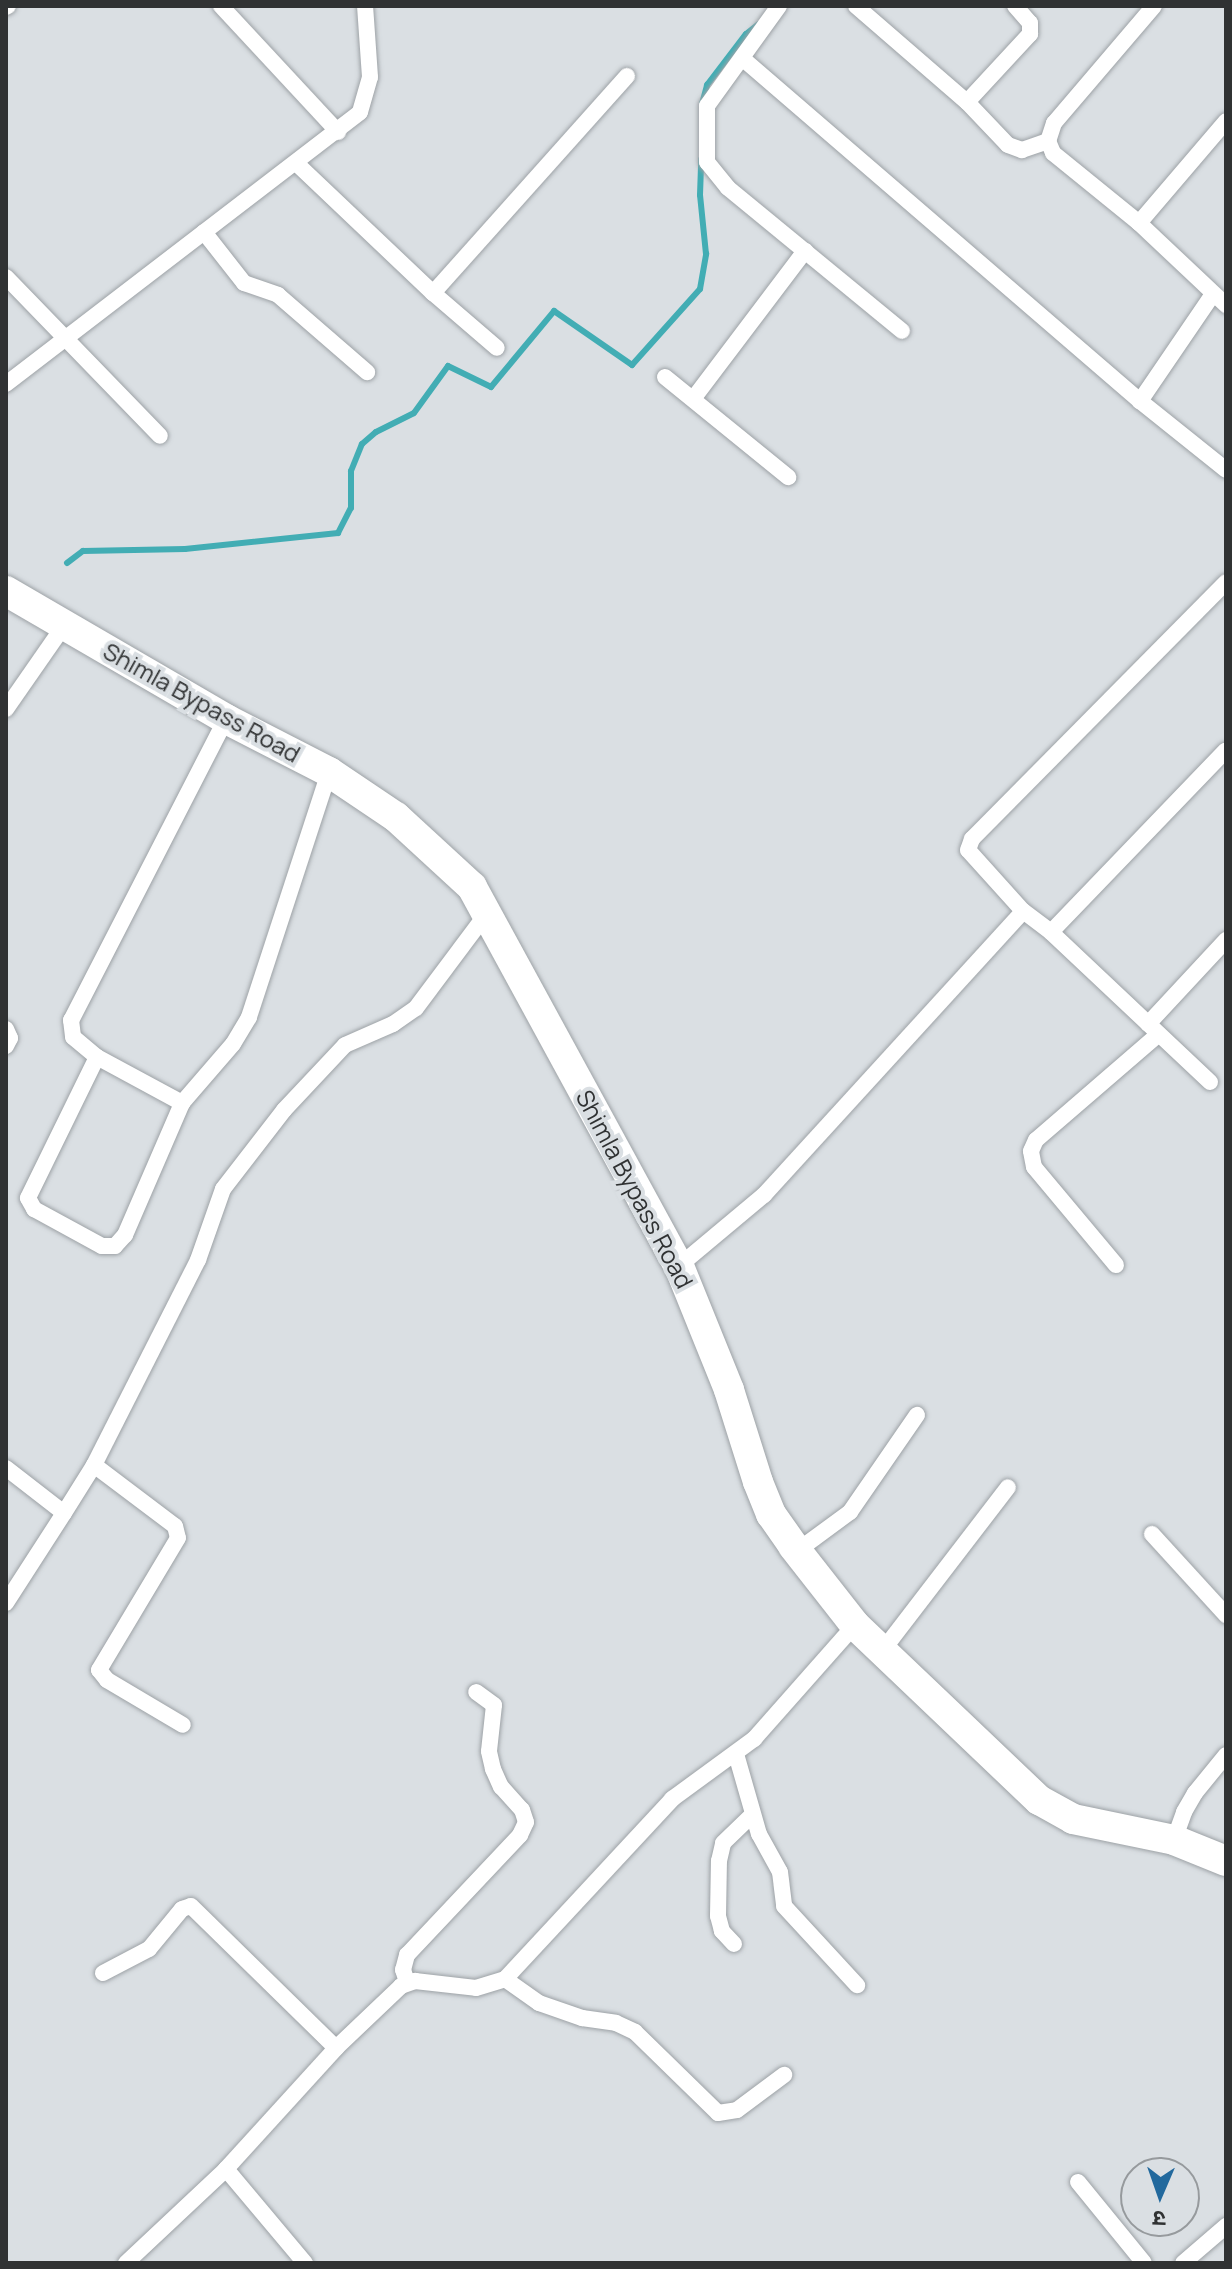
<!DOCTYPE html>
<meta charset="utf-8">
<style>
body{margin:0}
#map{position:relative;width:1232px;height:2269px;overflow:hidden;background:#dadfe3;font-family:Manrope,"Noto Sans Devanagari",sans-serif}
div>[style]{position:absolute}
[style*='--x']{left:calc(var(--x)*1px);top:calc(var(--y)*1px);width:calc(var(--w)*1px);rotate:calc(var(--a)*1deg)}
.stream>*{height:6px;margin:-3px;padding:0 3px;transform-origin:3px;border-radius:3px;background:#42adb4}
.roads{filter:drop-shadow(0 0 2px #9da2a6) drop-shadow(0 0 2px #9da2a6)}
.street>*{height:16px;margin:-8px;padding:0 8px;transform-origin:8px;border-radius:8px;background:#fff}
.highway>*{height:30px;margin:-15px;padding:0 15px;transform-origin:15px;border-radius:15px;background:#fff}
span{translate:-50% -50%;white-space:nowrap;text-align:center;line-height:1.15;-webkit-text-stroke:8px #dadfe3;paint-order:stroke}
.street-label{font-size:24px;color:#303233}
.frame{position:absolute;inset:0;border:8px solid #303233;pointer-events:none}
.north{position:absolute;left:1120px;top:2157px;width:80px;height:80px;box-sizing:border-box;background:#dadfe3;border:2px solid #969a9d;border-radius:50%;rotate:182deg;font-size:22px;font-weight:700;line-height:32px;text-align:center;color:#303233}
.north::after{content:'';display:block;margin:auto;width:28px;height:36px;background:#22699d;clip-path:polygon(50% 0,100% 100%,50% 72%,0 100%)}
</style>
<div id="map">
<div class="stream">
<i style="--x:702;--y:104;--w:20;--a:-75"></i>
<i style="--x:707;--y:85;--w:64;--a:-52.6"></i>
<i style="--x:746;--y:34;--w:16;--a:-38"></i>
<i style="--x:67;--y:563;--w:20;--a:-37"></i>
<i style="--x:83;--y:551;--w:102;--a:-1.1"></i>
<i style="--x:185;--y:549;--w:154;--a:-6"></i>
<i style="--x:338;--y:533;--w:28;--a:-63"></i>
<i style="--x:351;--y:508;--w:37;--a:-90"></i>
<i style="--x:351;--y:471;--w:29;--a:-68"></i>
<i style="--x:362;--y:444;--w:18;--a:-41"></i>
<i style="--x:376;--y:432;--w:42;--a:-26.6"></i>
<i style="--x:414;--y:413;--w:58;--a:-54.1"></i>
<i style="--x:448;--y:366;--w:48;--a:26"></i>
<i style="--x:491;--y:387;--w:99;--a:-50.3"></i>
<i style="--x:554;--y:311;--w:95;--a:34.7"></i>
<i style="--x:632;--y:365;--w:102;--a:-48.2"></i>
<i style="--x:700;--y:289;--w:36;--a:-80"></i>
<i style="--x:706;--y:254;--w:59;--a:-95.8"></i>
<i style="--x:700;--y:195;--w:36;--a:-88"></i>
</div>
<div class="roads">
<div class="street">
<i style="--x:221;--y:6;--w:172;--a:47.1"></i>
<i style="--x:779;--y:6;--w:123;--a:125.8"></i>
<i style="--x:707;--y:106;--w:56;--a:90"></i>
<i style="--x:707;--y:162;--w:33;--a:51"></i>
<i style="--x:728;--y:188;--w:225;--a:39.4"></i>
<i style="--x:856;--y:6;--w:147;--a:40.9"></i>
<i style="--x:967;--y:102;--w:59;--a:46.4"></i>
<i style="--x:1008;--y:145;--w:15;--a:20"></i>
<i style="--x:1022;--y:150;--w:28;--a:-19"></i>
<i style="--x:1154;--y:6;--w:154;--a:130.5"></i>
<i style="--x:1054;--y:123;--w:19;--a:108"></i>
<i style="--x:1048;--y:141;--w:13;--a:67"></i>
<i style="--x:1053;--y:153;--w:111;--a:39.1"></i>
<i style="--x:1139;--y:223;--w:120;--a:43.3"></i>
<i style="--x:6;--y:7;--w:2;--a:-27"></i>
<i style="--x:742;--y:58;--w:525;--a:40.76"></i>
<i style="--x:967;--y:102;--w:93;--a:-47.2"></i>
<i style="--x:1030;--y:34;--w:11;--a:-90"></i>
<i style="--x:1030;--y:23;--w:23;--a:-131"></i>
<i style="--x:296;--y:163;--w:189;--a:43.5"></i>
<i style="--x:433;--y:293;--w:84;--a:40.7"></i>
<i style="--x:1139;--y:223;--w:134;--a:-49.5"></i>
<i style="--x:204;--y:232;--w:65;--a:51.9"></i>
<i style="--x:244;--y:283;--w:36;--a:19"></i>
<i style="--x:278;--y:295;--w:118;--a:40.9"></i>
<i style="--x:6;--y:277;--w:221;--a:45.9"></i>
<i style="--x:433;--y:293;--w:291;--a:-48.2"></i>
<i style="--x:1213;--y:294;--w:130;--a:124.3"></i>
<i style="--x:1140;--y:401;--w:110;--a:38.7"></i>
<i style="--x:665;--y:377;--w:159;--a:39.1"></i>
<i style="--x:6;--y:384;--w:446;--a:-37.5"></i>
<i style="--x:360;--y:112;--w:36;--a:-74"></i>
<i style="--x:370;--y:77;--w:71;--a:-94"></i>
<i style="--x:693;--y:399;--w:186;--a:-52.9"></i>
<i style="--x:6;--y:709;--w:103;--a:-55.2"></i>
<i style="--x:226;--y:719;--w:339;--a:117.2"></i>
<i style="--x:71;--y:1020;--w:17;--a:83"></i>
<i style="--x:73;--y:1037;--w:31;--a:40"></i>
<i style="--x:97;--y:1057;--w:157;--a:116.1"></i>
<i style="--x:28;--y:1198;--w:13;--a:61"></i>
<i style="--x:34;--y:1209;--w:77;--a:28.6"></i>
<i style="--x:102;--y:1246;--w:13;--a:0"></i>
<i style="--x:115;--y:1246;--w:15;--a:-48"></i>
<i style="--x:125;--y:1235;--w:144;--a:-66.6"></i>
<i style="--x:182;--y:1103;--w:78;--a:-49.2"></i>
<i style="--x:233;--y:1044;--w:31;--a:-59"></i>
<i style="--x:249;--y:1017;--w:258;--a:-71.9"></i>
<i style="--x:1051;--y:932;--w:252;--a:-46.1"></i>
<i style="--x:1148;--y:1024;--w:115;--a:-47.1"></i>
<i style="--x:6;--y:1029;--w:10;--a:66"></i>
<i style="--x:10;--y:1038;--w:9;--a:117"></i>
<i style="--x:97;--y:1057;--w:97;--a:28.4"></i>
<i style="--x:1210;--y:1082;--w:219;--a:-136.7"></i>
<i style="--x:1051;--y:932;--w:35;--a:-143"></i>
<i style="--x:1023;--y:911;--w:82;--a:-132"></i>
<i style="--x:968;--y:850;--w:12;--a:-70"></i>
<i style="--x:972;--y:839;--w:361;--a:-45.3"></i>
<i style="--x:1116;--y:1265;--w:128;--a:-129.9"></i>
<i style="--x:1034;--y:1167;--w:16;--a:-101"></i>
<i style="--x:1031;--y:1151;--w:12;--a:-66"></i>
<i style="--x:1036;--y:1140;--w:162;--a:-40.8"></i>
<i style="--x:679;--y:1266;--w:111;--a:-39.9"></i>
<i style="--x:764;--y:1195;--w:384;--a:-47.6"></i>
<i style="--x:94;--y:1465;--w:101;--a:37"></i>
<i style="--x:175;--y:1526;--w:12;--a:76"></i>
<i style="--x:178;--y:1538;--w:154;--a:120.9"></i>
<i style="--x:99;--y:1670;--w:13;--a:51"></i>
<i style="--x:107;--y:1680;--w:88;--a:30.6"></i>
<i style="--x:6;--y:1468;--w:73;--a:37.8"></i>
<i style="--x:64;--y:1513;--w:107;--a:122.8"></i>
<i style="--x:64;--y:1513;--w:57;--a:-58"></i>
<i style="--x:94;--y:1465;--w:230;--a:-63.1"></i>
<i style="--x:198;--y:1260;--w:75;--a:-70.6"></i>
<i style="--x:223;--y:1189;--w:100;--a:-52.3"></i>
<i style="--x:284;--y:1110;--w:89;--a:-46.8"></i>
<i style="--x:345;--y:1045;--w:52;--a:-23.6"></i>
<i style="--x:393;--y:1024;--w:28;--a:-35"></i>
<i style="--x:416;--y:1008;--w:119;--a:-53.2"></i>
<i style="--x:1152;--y:1534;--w:110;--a:47.6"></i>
<i style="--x:797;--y:1551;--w:66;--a:-36.3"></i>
<i style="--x:850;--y:1512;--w:118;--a:-55.4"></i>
<i style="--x:883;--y:1650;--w:205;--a:-52.5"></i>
<i style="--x:736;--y:1754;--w:83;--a:74"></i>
<i style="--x:759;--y:1834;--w:43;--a:61.1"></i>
<i style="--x:780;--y:1872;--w:34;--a:83"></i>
<i style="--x:784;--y:1906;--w:108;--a:47.3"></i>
<i style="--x:1174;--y:1840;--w:30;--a:-70"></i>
<i style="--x:1184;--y:1812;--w:22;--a:-60"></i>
<i style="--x:1195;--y:1793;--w:49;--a:-50.8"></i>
<i style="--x:734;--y:1944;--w:18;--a:-133"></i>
<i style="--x:722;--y:1931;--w:16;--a:-105"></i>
<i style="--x:718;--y:1916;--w:55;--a:-89"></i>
<i style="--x:719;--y:1861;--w:18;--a:-77"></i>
<i style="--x:723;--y:1843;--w:40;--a:-44"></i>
<i style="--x:103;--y:1973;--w:52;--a:-27.6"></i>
<i style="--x:149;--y:1949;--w:52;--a:-50.5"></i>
<i style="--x:182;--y:1909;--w:9;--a:-18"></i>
<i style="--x:191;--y:1906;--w:203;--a:44.4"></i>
<i style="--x:505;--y:1979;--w:42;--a:35.2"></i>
<i style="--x:539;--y:2003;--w:46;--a:19.2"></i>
<i style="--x:582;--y:2018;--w:34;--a:8"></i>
<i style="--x:616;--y:2023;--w:21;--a:25"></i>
<i style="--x:635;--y:2032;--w:116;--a:44.3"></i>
<i style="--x:718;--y:2113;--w:19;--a:-9"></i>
<i style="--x:737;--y:2110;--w:59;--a:-36.7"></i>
<i style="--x:407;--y:1982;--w:13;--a:-108"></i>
<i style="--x:403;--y:1970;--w:16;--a:-75"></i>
<i style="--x:407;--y:1955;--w:165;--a:-46.7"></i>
<i style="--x:520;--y:1835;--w:14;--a:-65"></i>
<i style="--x:526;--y:1822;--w:13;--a:-108"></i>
<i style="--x:522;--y:1810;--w:31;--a:-132"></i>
<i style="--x:501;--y:1787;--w:20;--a:-114"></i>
<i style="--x:493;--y:1769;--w:18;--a:-103"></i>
<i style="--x:489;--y:1751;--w:46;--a:-83.8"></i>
<i style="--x:494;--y:1705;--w:22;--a:-144"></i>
<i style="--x:226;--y:2169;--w:123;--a:50"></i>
<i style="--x:1078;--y:2182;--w:104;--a:50.8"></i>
<i style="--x:126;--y:2263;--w:137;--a:-43.2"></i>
<i style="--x:226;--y:2169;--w:164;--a:-47.7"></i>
<i style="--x:336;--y:2048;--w:90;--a:-43.6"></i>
<i style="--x:401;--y:1986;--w:15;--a:-20"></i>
<i style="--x:415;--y:1981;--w:61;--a:6.5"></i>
<i style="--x:476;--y:1988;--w:30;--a:-17"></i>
<i style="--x:505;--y:1979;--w:246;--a:-47.1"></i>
<i style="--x:672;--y:1799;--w:102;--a:-36.2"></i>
<i style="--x:754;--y:1739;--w:152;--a:-48.5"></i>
<i style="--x:1183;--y:2263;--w:57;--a:-40.7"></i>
</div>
<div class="highway">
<i style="--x:6;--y:591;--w:255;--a:30.2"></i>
<i style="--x:226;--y:719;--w:116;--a:27.2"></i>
<i style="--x:329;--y:772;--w:81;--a:33.9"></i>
<i style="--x:396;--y:817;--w:103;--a:42.6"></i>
<i style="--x:472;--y:887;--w:432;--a:61.4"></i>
<i style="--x:679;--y:1266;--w:134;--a:68"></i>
<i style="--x:729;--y:1390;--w:96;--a:72.5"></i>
<i style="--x:758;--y:1482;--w:35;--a:68"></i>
<i style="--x:771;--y:1514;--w:39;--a:55"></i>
<i style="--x:793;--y:1546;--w:100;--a:51.9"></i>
<i style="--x:855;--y:1625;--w:254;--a:43.6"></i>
<i style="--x:1039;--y:1800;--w:39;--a:29"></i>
<i style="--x:1073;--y:1819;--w:103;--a:11.7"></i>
<i style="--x:1174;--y:1840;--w:56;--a:22"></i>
</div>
</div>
<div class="street-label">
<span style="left:202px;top:702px;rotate:29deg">Shimla Bypass Road</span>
<span style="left:635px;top:1189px;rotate:62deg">Shimla Bypass Road</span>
</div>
<div class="frame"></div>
<div class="north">उ</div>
</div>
